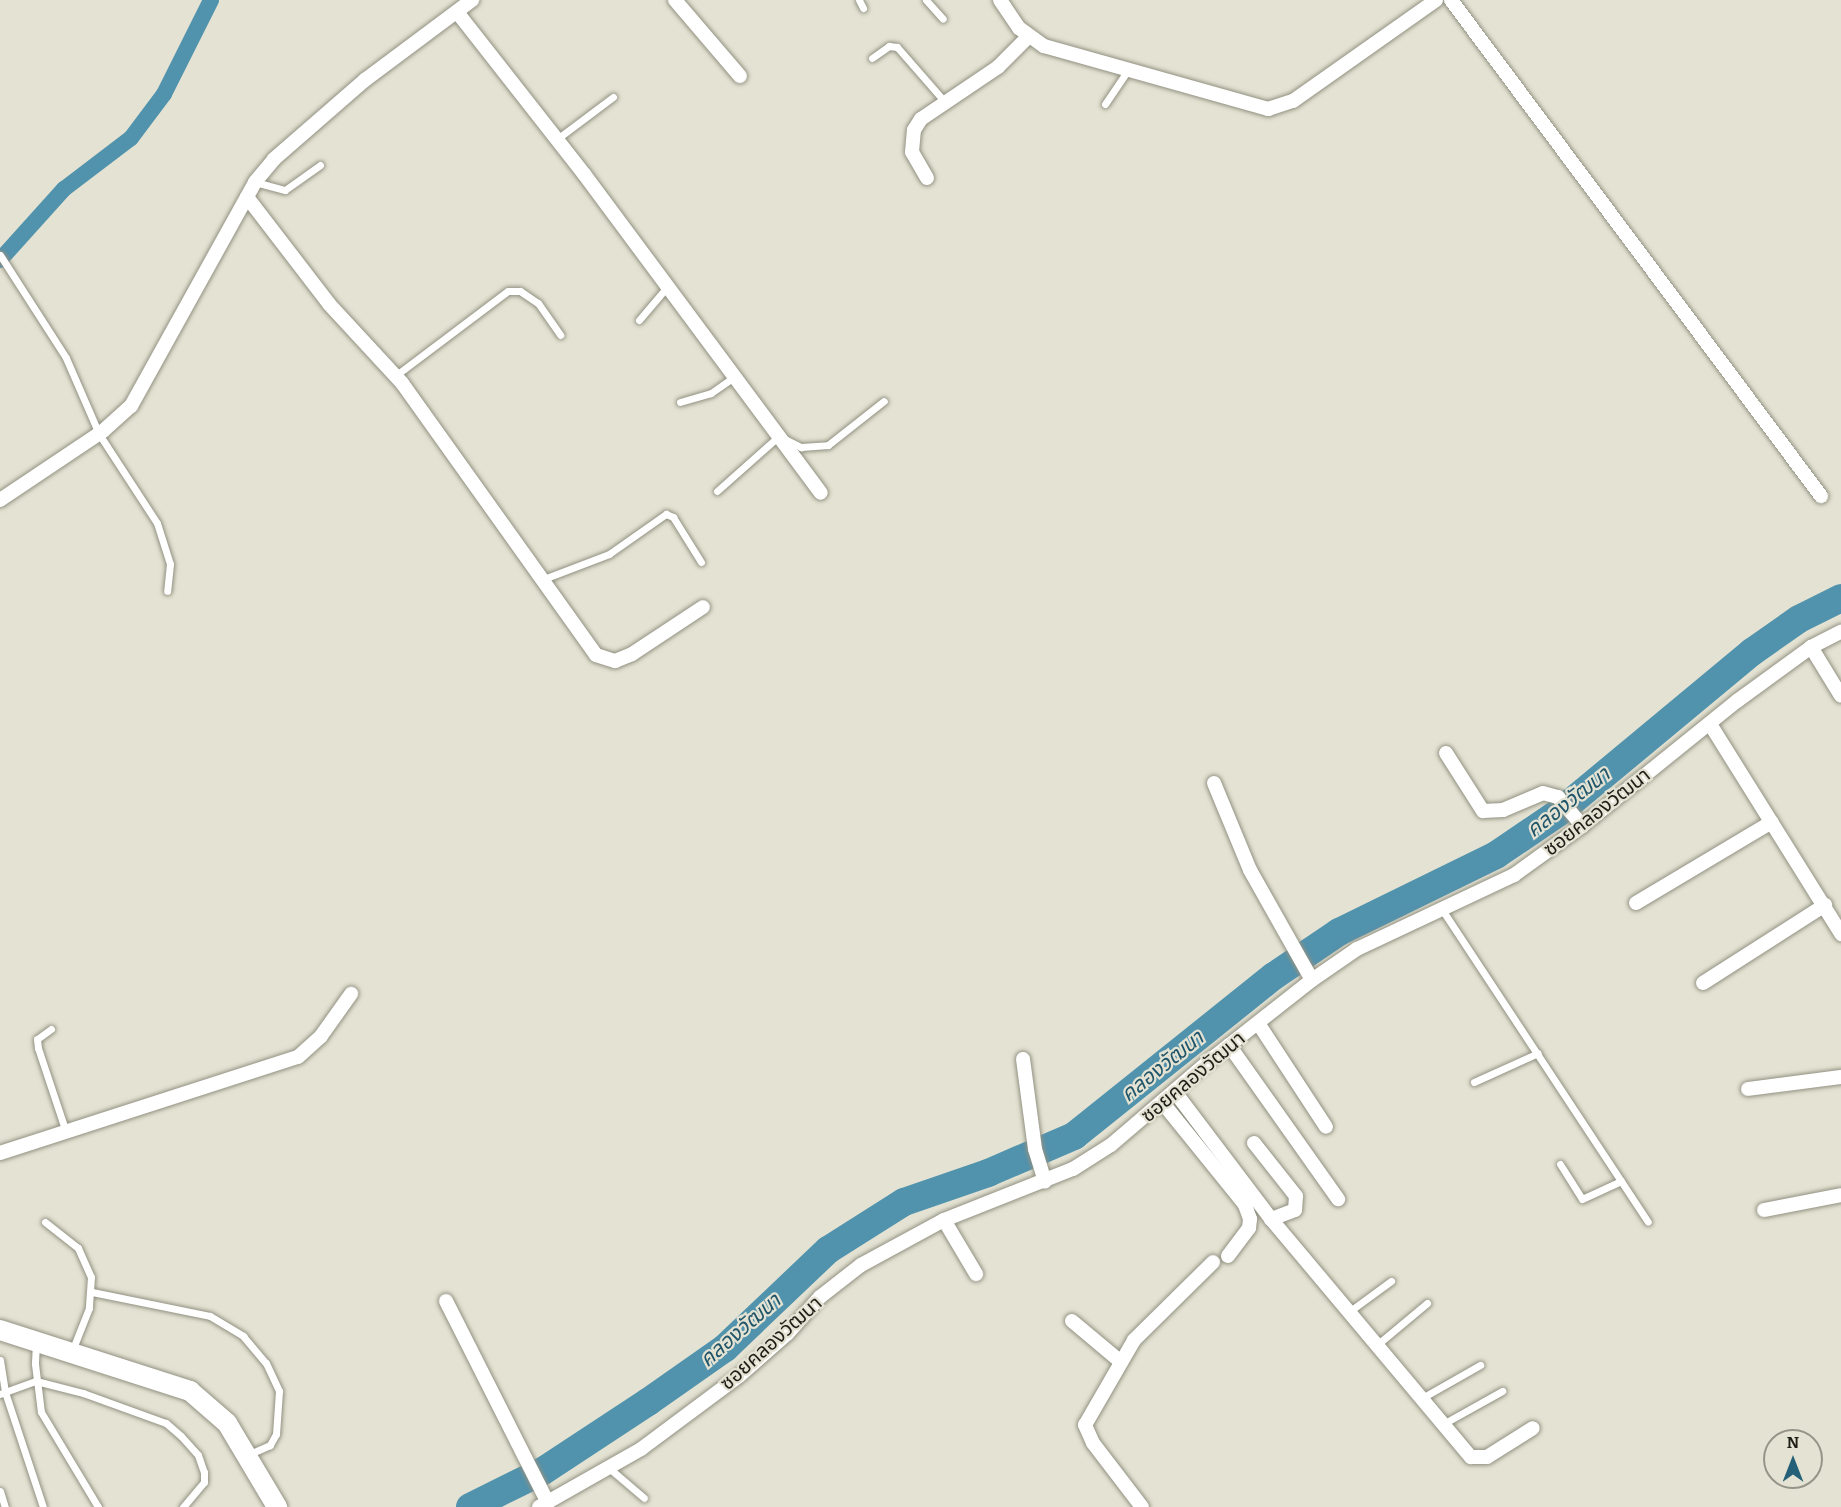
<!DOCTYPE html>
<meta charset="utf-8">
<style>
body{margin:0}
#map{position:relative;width:1841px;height:1507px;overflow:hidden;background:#e4e3d3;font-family:Bitter,"Noto Sans Thai",serif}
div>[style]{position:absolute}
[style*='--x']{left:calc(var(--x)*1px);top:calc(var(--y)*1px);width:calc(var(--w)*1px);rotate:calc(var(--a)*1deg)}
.canal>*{height:16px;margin:-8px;padding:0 8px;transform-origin:8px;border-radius:8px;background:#5192ad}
.river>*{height:28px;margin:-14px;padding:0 14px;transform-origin:14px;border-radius:14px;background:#5192ad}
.roads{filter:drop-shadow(0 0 2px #929182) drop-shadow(0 0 2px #929182)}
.service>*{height:7px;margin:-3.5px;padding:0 3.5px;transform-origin:3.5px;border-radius:3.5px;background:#fff}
.minor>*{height:14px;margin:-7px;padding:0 7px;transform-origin:7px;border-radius:7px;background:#fff}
.secondary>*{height:20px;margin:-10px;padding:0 10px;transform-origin:10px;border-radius:10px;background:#fff}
span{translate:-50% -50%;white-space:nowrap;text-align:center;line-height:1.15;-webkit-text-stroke:4.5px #e4e3d3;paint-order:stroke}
.street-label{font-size:20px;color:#1e1e18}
.water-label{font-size:21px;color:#20556a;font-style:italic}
.north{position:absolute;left:1763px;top:1429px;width:60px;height:60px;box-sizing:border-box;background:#e4e3d3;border:2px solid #959488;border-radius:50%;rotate:0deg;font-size:16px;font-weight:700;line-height:24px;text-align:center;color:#1e1e18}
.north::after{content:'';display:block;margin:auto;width:21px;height:27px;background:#246178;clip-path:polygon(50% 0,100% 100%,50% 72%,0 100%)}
</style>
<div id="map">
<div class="canal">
<i style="--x:0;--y:260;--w:96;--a:-48"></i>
<i style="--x:64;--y:189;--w:84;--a:-37.3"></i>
<i style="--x:131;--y:138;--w:55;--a:-53.1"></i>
<i style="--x:164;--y:94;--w:105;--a:-63.4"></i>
</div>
<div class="river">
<i style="--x:470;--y:1507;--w:81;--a:-26.3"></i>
<i style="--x:543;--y:1471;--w:126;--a:-33.3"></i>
<i style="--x:648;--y:1402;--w:94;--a:-35"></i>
<i style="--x:725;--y:1348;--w:142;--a:-43.6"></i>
<i style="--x:828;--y:1250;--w:90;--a:-32.3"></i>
<i style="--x:904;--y:1202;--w:89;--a:-19"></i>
<i style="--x:988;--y:1173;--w:94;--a:-23.3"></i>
<i style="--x:1074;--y:1136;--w:256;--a:-38.7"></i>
<i style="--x:1274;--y:976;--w:78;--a:-34.1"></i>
<i style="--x:1339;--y:932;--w:175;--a:-26.1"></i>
<i style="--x:1496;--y:855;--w:75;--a:-34.1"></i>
<i style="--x:1558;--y:813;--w:252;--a:-39.7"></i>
<i style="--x:1752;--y:652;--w:57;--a:-35.1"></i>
<i style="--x:1799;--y:619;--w:47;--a:-26.6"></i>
</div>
<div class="roads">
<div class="service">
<i style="--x:859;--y:0;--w:9;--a:63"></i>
<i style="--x:926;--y:0;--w:25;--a:48"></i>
<i style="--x:872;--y:58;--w:21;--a:-35"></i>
<i style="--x:889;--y:46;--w:8;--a:7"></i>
<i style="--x:897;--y:47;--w:73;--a:48.9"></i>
<i style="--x:1105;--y:104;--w:41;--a:-55.9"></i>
<i style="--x:557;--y:139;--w:70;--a:-36.9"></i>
<i style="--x:255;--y:182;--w:31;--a:15"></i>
<i style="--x:285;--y:190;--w:43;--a:-35.5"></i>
<i style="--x:0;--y:255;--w:122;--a:57.3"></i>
<i style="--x:66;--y:358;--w:83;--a:66.5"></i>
<i style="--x:99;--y:434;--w:106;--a:56.9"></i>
<i style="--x:157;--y:523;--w:43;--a:72.4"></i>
<i style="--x:170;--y:564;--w:27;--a:96"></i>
<i style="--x:639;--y:320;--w:43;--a:-49.7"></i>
<i style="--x:395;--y:376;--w:141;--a:-37"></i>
<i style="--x:508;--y:291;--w:12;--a:0"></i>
<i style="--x:520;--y:291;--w:22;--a:34"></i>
<i style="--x:538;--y:303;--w:39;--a:55"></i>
<i style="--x:680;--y:402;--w:32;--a:-16"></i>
<i style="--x:711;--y:393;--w:29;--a:-35"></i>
<i style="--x:717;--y:491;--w:83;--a:-41.6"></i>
<i style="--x:779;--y:436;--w:25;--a:27"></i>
<i style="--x:801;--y:447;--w:27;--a:-4"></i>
<i style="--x:828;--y:445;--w:71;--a:-38.2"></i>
<i style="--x:541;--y:580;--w:73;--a:-20.9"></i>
<i style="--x:609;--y:554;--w:70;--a:-35.1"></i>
<i style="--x:666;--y:514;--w:8;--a:23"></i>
<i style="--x:673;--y:517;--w:53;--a:58.1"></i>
<i style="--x:1443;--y:911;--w:372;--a:56.6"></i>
<i style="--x:51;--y:1029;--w:17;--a:144"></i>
<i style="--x:37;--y:1039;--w:9;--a:84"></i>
<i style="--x:38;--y:1048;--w:89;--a:71.6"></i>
<i style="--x:1474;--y:1082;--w:70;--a:-24.4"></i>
<i style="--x:1560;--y:1164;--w:41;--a:57.8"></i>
<i style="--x:1582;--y:1199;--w:43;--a:-24.8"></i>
<i style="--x:45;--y:1222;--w:42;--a:38.2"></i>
<i style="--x:78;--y:1248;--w:32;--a:66"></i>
<i style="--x:91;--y:1277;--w:31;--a:94"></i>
<i style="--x:89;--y:1308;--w:46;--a:111.6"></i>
<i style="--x:92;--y:1292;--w:120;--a:11.5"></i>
<i style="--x:210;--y:1316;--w:39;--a:31"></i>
<i style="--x:243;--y:1336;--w:35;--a:50"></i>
<i style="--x:266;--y:1363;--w:31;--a:65"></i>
<i style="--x:279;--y:1391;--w:43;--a:94"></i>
<i style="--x:276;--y:1434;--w:13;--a:119"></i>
<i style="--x:270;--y:1445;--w:24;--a:156"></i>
<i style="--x:1350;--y:1311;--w:51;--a:-36.2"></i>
<i style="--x:36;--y:1343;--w:21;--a:93"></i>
<i style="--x:35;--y:1364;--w:48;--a:82.9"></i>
<i style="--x:41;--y:1412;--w:111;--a:59"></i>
<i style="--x:1378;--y:1344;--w:64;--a:-39.9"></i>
<i style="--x:0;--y:1360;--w:32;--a:81"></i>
<i style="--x:5;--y:1392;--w:5;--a:158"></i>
<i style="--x:1422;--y:1398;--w:67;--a:-29.6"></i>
<i style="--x:1443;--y:1424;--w:68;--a:-29.2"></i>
<i style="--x:609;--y:1468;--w:46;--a:40.6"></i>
<i style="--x:0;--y:1491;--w:17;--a:73"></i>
<i style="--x:43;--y:1507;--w:121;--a:-108.3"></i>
<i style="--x:5;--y:1392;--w:33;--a:-20"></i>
<i style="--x:36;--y:1381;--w:49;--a:14.3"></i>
<i style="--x:83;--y:1393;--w:88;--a:19.9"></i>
<i style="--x:166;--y:1423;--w:20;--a:41"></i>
<i style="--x:181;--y:1436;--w:25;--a:48"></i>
<i style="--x:198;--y:1455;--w:18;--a:71"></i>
<i style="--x:204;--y:1472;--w:10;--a:90"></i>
<i style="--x:204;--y:1482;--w:33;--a:130"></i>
</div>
<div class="minor">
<i style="--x:675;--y:0;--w:100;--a:49.5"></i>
<i style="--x:1000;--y:0;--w:34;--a:56"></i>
<i style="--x:1019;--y:28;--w:31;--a:36"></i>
<i style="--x:1044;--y:46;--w:233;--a:15.7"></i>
<i style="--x:1268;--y:109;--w:26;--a:-18"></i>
<i style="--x:1293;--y:101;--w:175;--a:-35.2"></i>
<i style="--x:1451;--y:0;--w:619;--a:53.28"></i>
<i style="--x:457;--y:12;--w:206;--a:51.9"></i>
<i style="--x:584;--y:174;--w:397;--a:53.4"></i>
<i style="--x:927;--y:178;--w:30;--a:-120"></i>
<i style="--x:912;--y:152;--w:22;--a:-85"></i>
<i style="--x:914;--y:130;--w:13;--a:-58"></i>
<i style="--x:921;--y:119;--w:93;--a:-34"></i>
<i style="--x:998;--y:67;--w:42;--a:-45"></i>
<i style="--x:247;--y:197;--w:135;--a:52.5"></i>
<i style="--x:329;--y:304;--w:108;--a:47.3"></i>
<i style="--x:402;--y:383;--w:334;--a:54.5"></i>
<i style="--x:596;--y:655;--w:20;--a:18"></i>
<i style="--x:615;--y:661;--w:18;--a:-22"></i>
<i style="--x:632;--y:654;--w:85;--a:-33.5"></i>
<i style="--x:0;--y:500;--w:124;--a:-33.8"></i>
<i style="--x:103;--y:431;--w:38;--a:-42"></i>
<i style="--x:131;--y:406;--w:256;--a:-61"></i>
<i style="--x:255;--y:182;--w:30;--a:-50"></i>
<i style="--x:274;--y:159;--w:121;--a:-41"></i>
<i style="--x:365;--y:80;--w:134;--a:-36.8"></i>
<i style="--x:1811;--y:647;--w:57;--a:58.5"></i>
<i style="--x:1710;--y:724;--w:248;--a:58"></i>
<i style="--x:1446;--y:753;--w:69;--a:57.5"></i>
<i style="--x:1483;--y:811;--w:20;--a:-3"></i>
<i style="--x:1503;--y:810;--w:43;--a:-23"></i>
<i style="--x:1543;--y:793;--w:16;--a:15"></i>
<i style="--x:1558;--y:797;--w:38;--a:50"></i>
<i style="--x:1214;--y:783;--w:94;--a:67.5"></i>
<i style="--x:1250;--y:870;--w:126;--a:60.6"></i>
<i style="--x:1636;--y:903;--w:158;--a:-30.8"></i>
<i style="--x:1703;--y:983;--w:145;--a:-32.6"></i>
<i style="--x:1258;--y:1023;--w:124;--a:56.8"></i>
<i style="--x:1229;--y:1045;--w:189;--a:54.7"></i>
<i style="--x:1023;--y:1059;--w:91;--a:82.4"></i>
<i style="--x:1035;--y:1149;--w:34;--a:73"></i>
<i style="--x:1748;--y:1089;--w:94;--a:-7.4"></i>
<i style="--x:1175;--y:1092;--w:159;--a:52.9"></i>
<i style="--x:1271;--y:1219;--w:311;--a:50"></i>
<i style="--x:1471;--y:1457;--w:16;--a:0"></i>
<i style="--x:1487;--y:1457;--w:54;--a:-32.2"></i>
<i style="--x:1162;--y:1102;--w:132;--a:51.1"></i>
<i style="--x:1245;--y:1205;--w:15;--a:70"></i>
<i style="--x:1250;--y:1219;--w:9;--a:96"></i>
<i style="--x:1249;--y:1228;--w:35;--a:127"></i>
<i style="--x:1254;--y:1143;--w:68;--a:51.6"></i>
<i style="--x:1296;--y:1196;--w:14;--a:94"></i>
<i style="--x:1295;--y:1210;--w:26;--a:159"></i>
<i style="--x:0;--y:1153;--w:313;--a:-17.9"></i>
<i style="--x:298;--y:1057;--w:31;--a:-42"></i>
<i style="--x:321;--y:1036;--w:52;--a:-54.5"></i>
<i style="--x:1764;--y:1210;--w:78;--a:-11"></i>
<i style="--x:944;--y:1220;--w:63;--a:59.3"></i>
<i style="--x:446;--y:1301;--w:226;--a:63.2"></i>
<i style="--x:1072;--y:1321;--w:64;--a:39.9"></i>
<i style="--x:539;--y:1507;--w:117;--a:-29.6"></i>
<i style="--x:641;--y:1449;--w:122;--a:-36.7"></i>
<i style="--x:739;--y:1376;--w:64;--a:-41.2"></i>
<i style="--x:787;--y:1334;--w:50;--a:-48.3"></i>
<i style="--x:820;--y:1297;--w:52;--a:-38"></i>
<i style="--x:861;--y:1265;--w:94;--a:-28.5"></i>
<i style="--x:944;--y:1220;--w:139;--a:-21.6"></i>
<i style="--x:1073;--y:1169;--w:45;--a:-32.3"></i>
<i style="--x:1111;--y:1145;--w:129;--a:-40.6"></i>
<i style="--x:1209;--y:1061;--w:131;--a:-38.2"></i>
<i style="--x:1312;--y:980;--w:55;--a:-34.6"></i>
<i style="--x:1357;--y:949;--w:174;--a:-25.2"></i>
<i style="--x:1514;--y:875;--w:84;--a:-35.8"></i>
<i style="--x:1582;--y:826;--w:199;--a:-38.9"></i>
<i style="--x:1737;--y:701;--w:92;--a:-36.1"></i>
<i style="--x:1811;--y:647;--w:34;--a:-27"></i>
<i style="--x:1142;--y:1507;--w:81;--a:-127.4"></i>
<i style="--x:1093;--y:1443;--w:20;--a:-114"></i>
<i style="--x:1085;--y:1425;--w:98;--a:-60"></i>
<i style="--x:1134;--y:1340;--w:111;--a:-44.6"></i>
</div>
<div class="secondary">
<i style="--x:0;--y:1330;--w:200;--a:17.8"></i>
<i style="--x:190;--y:1391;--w:49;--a:40.9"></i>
<i style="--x:227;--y:1423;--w:98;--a:59.2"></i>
</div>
</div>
<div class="street-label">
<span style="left:1597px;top:812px;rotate:-38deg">ซอยคลองวัฒนา</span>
<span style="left:1193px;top:1077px;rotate:-40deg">ซอยคลองวัฒนา</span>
<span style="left:771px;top:1343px;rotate:-42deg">ซอยคลองวัฒนา</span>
</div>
<div class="water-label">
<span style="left:1568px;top:802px;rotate:-38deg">คลองวัฒนา</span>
<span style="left:1162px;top:1066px;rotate:-39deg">คลองวัฒนา</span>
<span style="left:740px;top:1330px;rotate:-41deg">คลองวัฒนา</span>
</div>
<div class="north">N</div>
</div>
